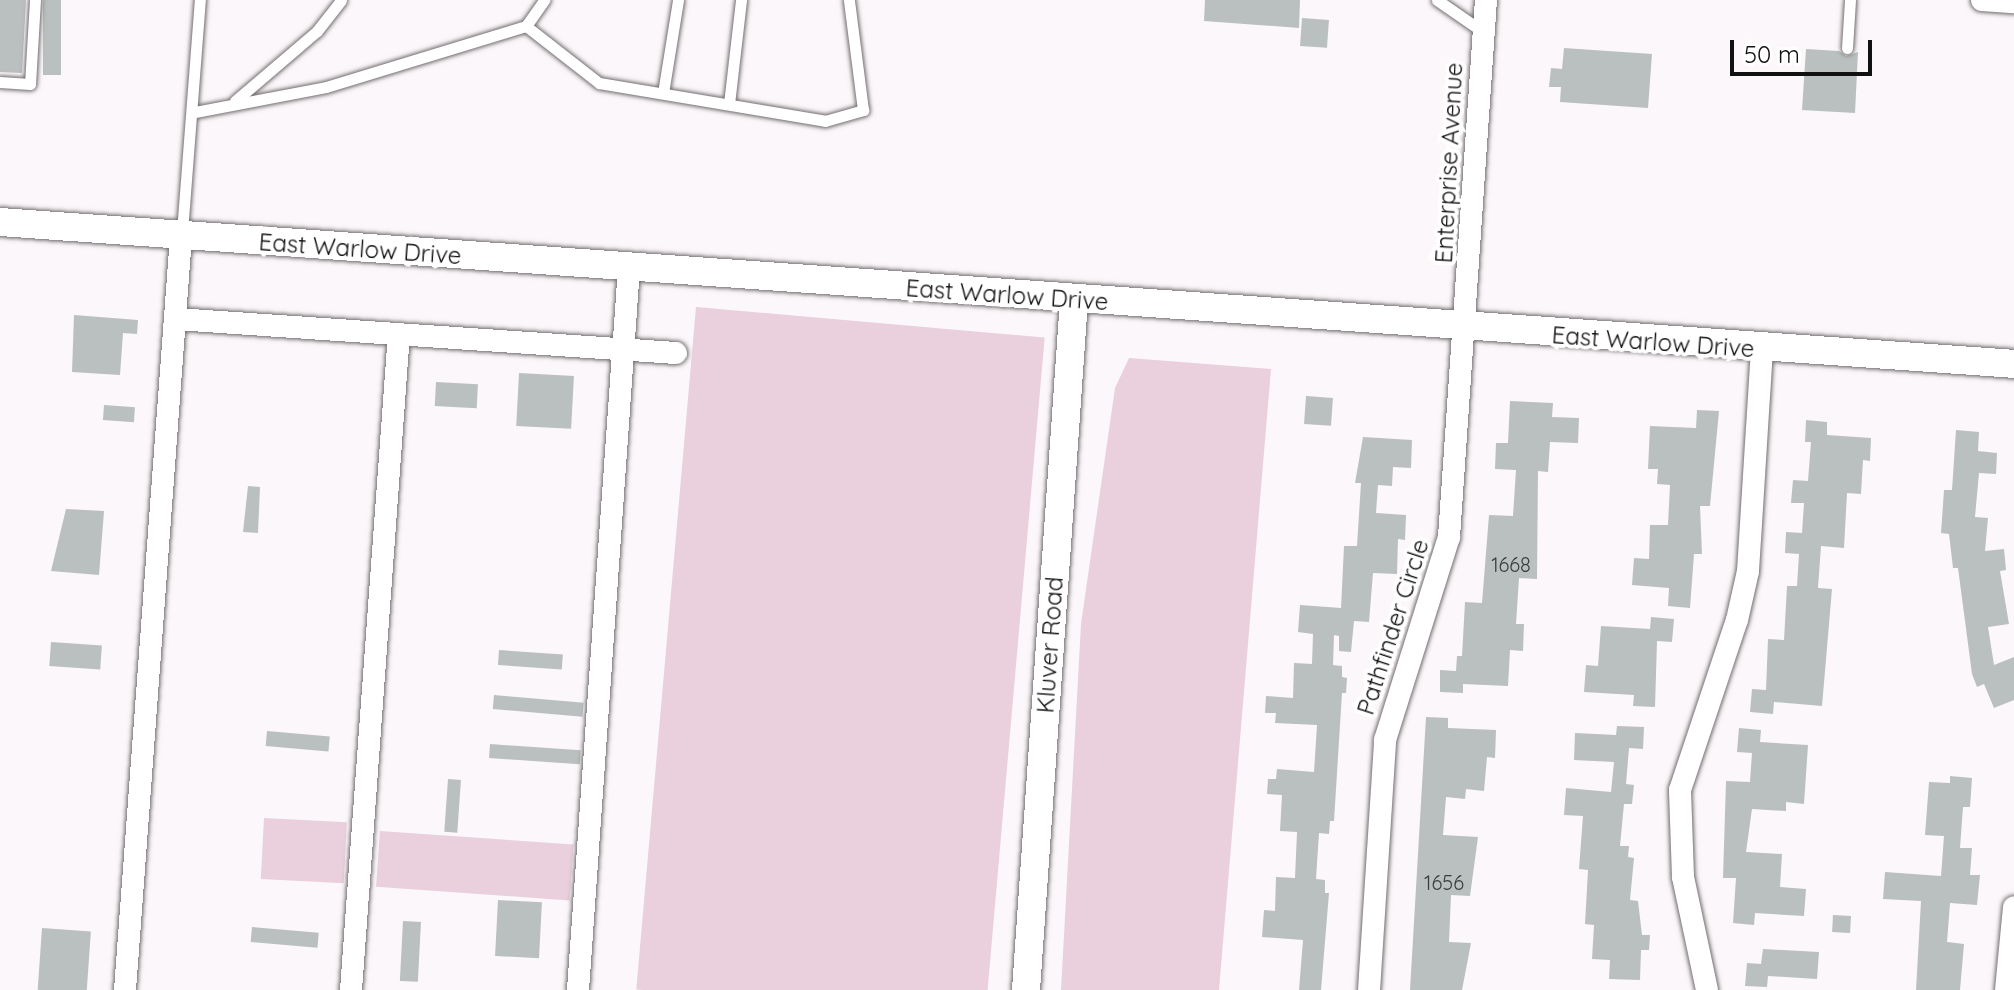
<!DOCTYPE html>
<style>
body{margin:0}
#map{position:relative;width:2014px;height:990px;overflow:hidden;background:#fcf7fa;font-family:Quicksand,sans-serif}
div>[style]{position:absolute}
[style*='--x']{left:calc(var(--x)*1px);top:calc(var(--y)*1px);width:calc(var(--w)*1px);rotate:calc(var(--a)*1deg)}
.green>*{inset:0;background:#e9d0dc;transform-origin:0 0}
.building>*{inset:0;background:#babfc0;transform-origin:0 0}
.roads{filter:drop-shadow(0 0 2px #726e70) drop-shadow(0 0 2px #726e70)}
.service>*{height:11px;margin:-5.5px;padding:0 5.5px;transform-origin:5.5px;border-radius:5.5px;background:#fff}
.minor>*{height:22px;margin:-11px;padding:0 11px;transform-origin:11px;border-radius:11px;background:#fff}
.tertiary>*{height:28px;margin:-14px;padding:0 14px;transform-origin:14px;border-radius:14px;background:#fff}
span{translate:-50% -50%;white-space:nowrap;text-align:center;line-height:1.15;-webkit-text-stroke:8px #fff;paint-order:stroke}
.number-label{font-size:20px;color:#3c3c3d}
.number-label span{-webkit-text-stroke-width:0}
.street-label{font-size:24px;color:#121111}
.scale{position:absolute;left:1730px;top:40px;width:142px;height:36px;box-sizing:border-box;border:4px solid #121111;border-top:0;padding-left:10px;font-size:24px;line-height:28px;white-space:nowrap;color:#121111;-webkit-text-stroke:6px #fff;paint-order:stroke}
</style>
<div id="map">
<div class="green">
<i style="left:696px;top:307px;width:350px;height:685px;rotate:5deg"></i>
<i style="clip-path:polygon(1129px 358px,1271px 369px,1219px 990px,1061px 990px,1081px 624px,1115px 388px)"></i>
<i style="left:264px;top:818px;width:83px;height:61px;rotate:3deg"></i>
<i style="left:380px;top:831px;width:194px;height:56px;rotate:4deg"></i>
</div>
<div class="building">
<i style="clip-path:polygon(0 0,26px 0,22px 73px,0 72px)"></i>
<i style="left:43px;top:0;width:18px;height:75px"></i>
<i style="clip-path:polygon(1205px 0,1300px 0,1299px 28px,1204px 21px)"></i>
<i style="left:1302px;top:18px;width:27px;height:28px;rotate:4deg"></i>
<i style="clip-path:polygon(1564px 48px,1652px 54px,1648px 108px,1560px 102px,1561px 87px,1549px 87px,1551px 68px,1562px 69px)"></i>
<i style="clip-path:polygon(1806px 49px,1839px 51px,1846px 56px,1858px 52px,1855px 113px,1802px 110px)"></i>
<i style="clip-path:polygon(74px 315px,138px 320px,137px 334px,123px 333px,120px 375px,72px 372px)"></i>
<i style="left:519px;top:373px;width:55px;height:53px;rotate:3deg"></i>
<i style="left:436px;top:382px;width:42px;height:24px;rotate:3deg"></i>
<i style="left:1306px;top:396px;width:27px;height:28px;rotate:4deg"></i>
<i style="clip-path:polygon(1510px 401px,1553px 403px,1552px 417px,1579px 418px,1578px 443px,1550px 442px,1548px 472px,1538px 471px,1537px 579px,1519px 578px,1516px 624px,1524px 624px,1523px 651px,1510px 650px,1508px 686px,1463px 684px,1463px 693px,1440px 692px,1440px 670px,1456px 671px,1457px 656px,1462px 656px,1465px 602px,1482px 603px,1489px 515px,1513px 516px,1516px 470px,1495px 469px,1496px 443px,1508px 443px)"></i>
<i style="left:104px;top:405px;width:31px;height:15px;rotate:4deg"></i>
<i style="clip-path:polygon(1697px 410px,1719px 411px,1710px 506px,1700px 506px,1702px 554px,1694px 554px,1690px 608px,1668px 606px,1669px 588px,1632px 585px,1634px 558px,1649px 559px,1650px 525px,1668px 525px,1670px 485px,1657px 484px,1658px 469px,1648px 469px,1650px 426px,1696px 428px)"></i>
<i style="clip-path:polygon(1806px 420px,1827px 422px,1827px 435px,1871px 438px,1870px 461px,1863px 460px,1861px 494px,1847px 493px,1844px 548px,1821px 546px,1818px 588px,1832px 589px,1822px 706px,1774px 702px,1773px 714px,1750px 712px,1752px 689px,1766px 690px,1768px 639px,1784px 640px,1787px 586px,1797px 586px,1799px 554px,1785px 553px,1786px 532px,1802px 533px,1804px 503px,1791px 503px,1793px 480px,1808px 481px,1811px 442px,1805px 442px)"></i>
<i style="clip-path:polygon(1956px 430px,1979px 432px,1978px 451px,1997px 453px,1996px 474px,1979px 473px,1975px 517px,1988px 518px,1985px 551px,2004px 549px,2006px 570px,2000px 571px,2009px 624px,1988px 627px,1994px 665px,2014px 657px,2014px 700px,1994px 708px,1984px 684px,1977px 687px,1972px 674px,1958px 568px,1953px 568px,1949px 534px,1941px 533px,1944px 490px,1952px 490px)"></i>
<i style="clip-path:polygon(1363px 437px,1412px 440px,1411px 468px,1393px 467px,1392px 486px,1378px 485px,1376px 513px,1406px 515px,1405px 540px,1398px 539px,1397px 574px,1373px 573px,1369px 622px,1354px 621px,1351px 652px,1339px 651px,1339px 636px,1334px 635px,1333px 665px,1342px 666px,1342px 677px,1347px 678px,1346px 693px,1342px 693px,1334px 821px,1330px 821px,1329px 834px,1319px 833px,1316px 879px,1325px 880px,1325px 893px,1329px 893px,1321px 990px,1299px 990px,1303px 940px,1262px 937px,1264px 910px,1275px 911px,1276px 877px,1295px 878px,1297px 832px,1280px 831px,1282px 795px,1267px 794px,1268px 779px,1276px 779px,1277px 769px,1314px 772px,1317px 725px,1275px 723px,1276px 713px,1265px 713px,1266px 696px,1293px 698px,1294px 663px,1312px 664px,1313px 634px,1298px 632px,1300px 605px,1341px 608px,1344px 546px,1357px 546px,1361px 483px,1355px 483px)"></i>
<i style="clip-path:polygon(248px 486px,260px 487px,258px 533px,243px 532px)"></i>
<i style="clip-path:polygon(66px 509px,104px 511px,99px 575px,51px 571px)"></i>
<i style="clip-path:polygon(1651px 617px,1674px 619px,1672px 642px,1657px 641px,1655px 707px,1633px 706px,1634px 695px,1584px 692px,1586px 665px,1598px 666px,1601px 626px,1650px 629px)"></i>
<i style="left:51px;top:642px;width:51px;height:24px;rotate:4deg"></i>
<i style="left:499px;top:650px;width:64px;height:15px;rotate:4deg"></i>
<i style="left:494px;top:695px;width:90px;height:14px;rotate:5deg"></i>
<i style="clip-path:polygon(1426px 717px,1448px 718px,1448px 728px,1496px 730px,1495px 758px,1487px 757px,1484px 791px,1466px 789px,1465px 799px,1446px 797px,1443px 835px,1478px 837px,1470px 896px,1451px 895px,1449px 942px,1471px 943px,1462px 990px,1410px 990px)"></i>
<i style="clip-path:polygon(1617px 726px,1644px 727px,1643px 749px,1629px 748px,1626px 784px,1634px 785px,1632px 804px,1624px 804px,1620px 846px,1629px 846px,1628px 857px,1634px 858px,1630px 900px,1638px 901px,1642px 935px,1650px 935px,1649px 950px,1641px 950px,1640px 980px,1609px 979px,1610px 960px,1592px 959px,1594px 925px,1585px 924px,1588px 870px,1579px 869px,1583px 816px,1564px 815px,1566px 788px,1611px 792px,1614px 762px,1574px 760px,1575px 733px,1616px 735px)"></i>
<i style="clip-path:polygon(1739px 728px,1761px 730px,1760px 742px,1808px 745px,1804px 804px,1786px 802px,1786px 811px,1752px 809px,1746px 852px,1782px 854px,1780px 887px,1806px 889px,1804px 916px,1755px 913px,1754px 925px,1733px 923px,1736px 878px,1723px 878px,1726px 781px,1750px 782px,1752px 753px,1737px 752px)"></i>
<i style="left:267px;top:731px;width:63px;height:15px;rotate:5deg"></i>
<i style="left:490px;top:744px;width:91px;height:14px;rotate:4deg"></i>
<i style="clip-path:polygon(1950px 776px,1972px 778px,1970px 807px,1963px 807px,1960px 848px,1972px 848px,1970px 875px,1980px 875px,1977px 905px,1950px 903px,1947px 942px,1964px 944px,1960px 990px,1916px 990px,1921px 901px,1883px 899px,1885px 872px,1941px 876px,1944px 836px,1925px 835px,1929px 782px,1950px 783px)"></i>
<i style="left:448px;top:779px;width:13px;height:53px;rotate:4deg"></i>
<i style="left:498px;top:900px;width:44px;height:56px;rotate:3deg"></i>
<i style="left:1833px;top:915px;width:18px;height:17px;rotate:3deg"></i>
<i style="left:403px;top:921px;width:18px;height:60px;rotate:3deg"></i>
<i style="left:252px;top:927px;width:67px;height:15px;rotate:5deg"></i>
<i style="left:42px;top:928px;width:49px;height:62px;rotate:4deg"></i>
<i style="clip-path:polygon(1763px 949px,1819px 952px,1817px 979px,1768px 976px,1767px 987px,1745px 986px,1747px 963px,1761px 964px)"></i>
</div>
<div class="roads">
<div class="service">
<i style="--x:1437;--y:0;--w:55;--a:34.6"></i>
<i style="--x:526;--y:26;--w:32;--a:-55"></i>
<i style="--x:1847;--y:48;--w:48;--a:-86.4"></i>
<i style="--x:0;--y:82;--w:30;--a:4"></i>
<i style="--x:30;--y:84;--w:84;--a:-86.6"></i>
<i style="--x:663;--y:93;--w:94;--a:-80.8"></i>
<i style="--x:235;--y:101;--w:108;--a:-40.5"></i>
<i style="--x:317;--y:31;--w:39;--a:-52"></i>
<i style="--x:729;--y:104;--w:105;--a:-83.4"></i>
<i style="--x:195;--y:112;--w:133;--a:-10.8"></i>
<i style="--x:326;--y:87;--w:209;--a:-17"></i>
<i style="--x:526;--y:26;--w:93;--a:38"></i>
<i style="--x:599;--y:83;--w:229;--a:9.5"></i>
<i style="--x:825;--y:121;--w:40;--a:-16"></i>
<i style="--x:863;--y:110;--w:111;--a:-97.3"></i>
<i style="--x:182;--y:232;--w:233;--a:-85.6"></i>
</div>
<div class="minor">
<i style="--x:1982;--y:0;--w:32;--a:4"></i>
<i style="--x:176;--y:319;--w:501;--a:3.89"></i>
<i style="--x:125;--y:990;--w:755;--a:-85.75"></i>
<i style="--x:351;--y:990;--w:658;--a:-85.82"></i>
<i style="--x:578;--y:990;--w:724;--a:-85.96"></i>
<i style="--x:1369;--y:990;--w:251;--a:-86.3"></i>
<i style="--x:1385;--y:740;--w:213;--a:-72.5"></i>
<i style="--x:1449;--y:537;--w:538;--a:-86.06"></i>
<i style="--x:1707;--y:990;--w:116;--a:-102"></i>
<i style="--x:1683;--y:877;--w:87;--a:-92"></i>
<i style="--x:1680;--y:790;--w:179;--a:-71.5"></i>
<i style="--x:1737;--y:620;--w:50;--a:-77.3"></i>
<i style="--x:1748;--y:571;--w:222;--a:-86.4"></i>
<i style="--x:2006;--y:990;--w:83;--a:-84.5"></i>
</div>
<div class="tertiary">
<i style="--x:0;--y:222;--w:2019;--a:4.03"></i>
<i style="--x:1026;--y:990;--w:692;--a:-86.02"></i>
</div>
</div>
<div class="number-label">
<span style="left:1511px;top:564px">1668</span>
<span style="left:1444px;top:882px">1656</span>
</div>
<div class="street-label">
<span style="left:1449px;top:163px;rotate:-87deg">Enterprise Avenue</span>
<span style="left:360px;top:249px;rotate:4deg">East Warlow Drive</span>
<span style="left:1007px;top:295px;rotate:4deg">East Warlow Drive</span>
<span style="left:1653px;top:342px;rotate:4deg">East Warlow Drive</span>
<span style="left:1393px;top:627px;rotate:-72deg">Pathfinder Circle</span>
<span style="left:1050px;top:645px;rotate:-86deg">Kluver Road</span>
</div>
<div class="scale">50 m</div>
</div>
